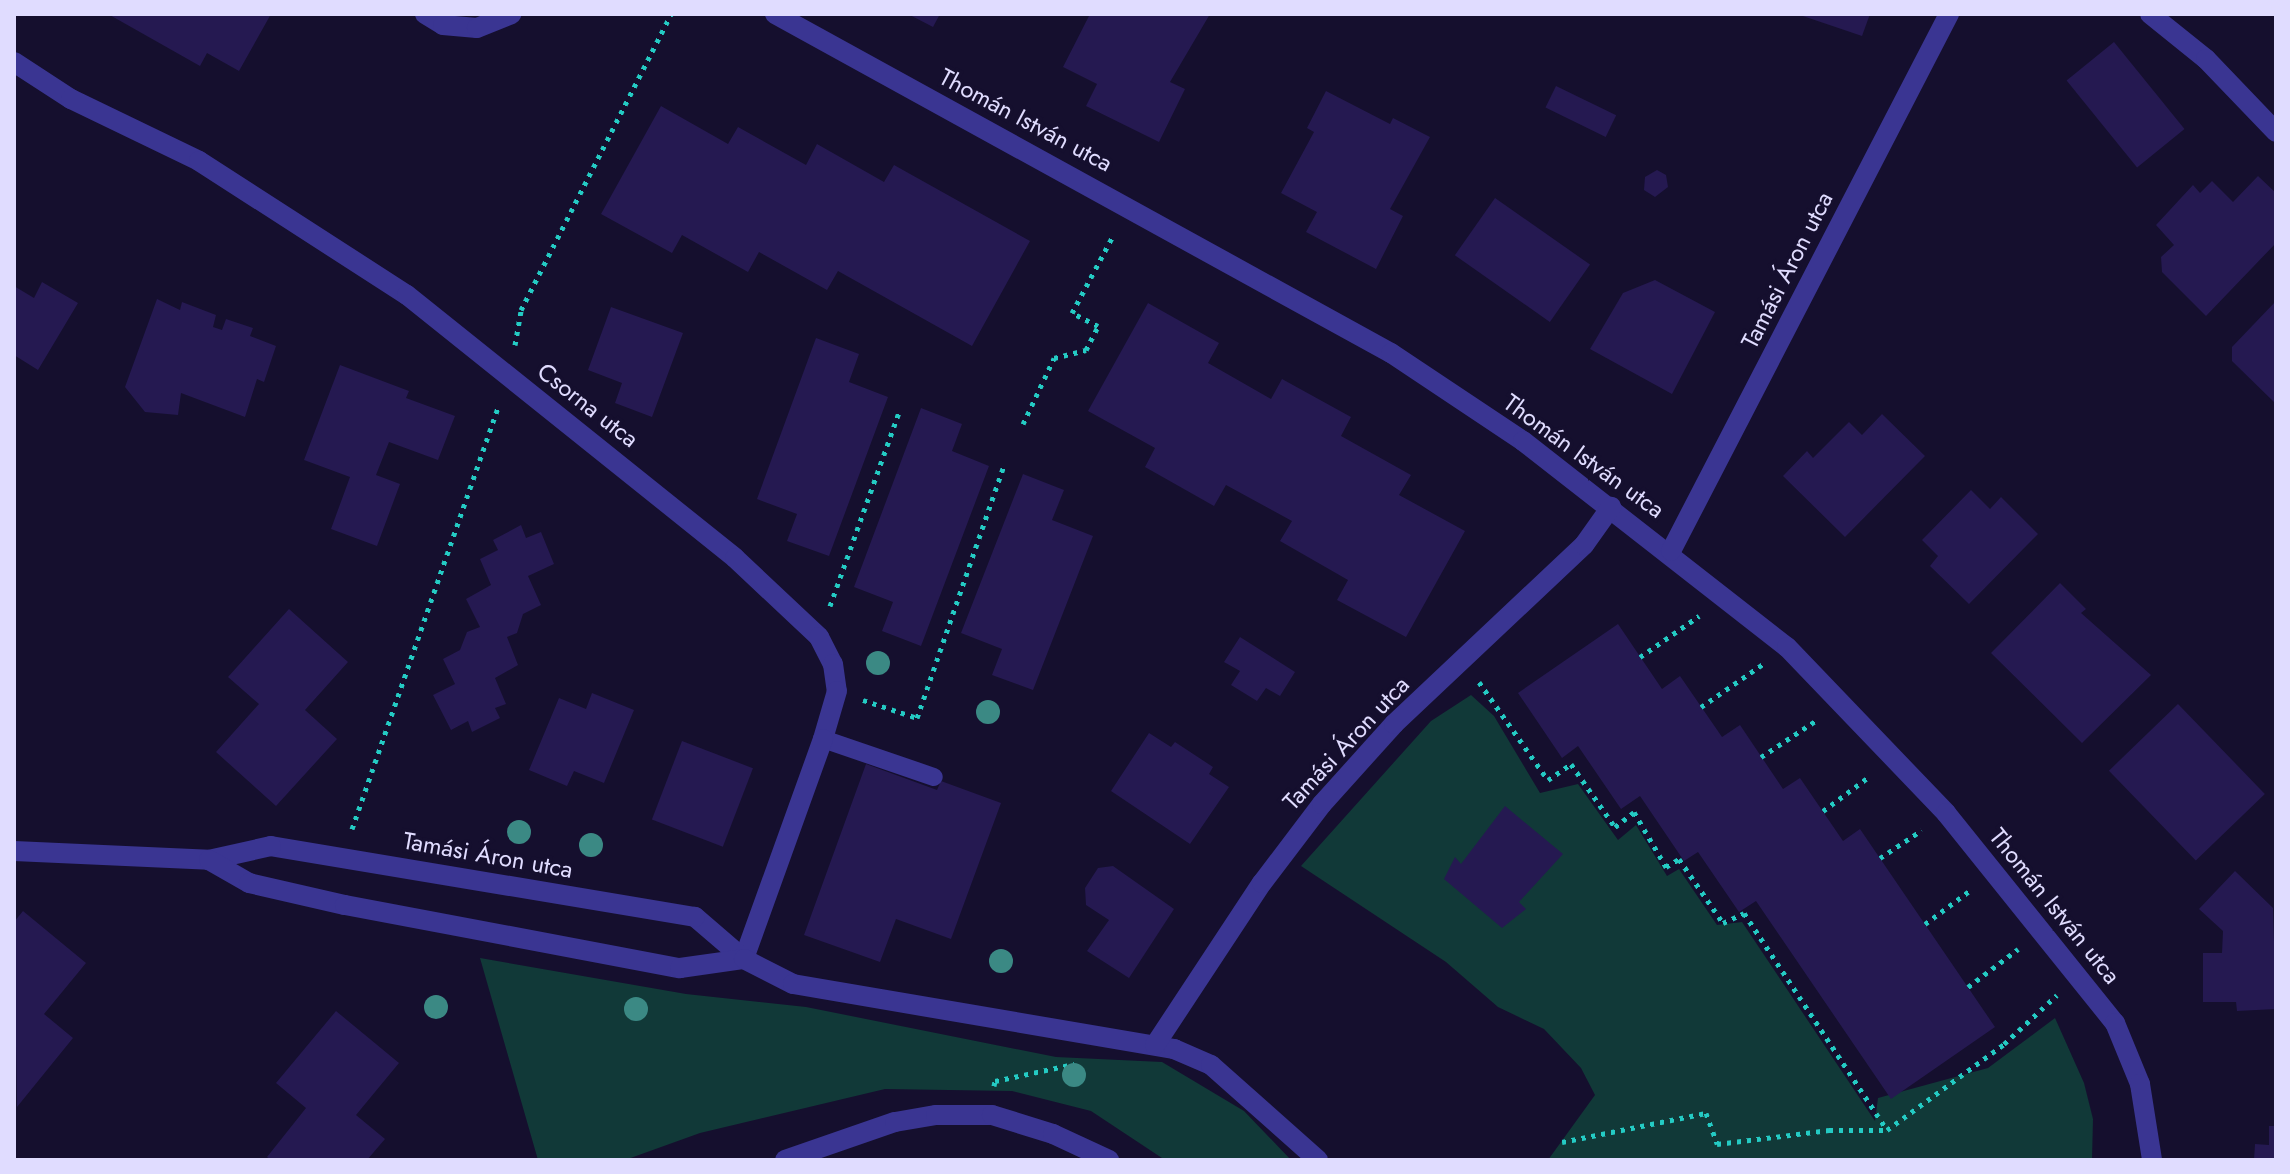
<!DOCTYPE html>
<meta charset="utf-8">
<style>
body{margin:0}
#map{position:relative;width:2290px;height:1174px;overflow:hidden;background:#150f2e;font-family:Jost,sans-serif}
div>[style]{position:absolute}
[style*='--x']{left:calc(var(--x)*1px);top:calc(var(--y)*1px);width:calc(var(--w)*1px);rotate:calc(var(--a)*1deg)}
.green>*{inset:0;background:#113938}
.building>*{inset:0;background:#251951;transform-origin:0 0}
.path>*{height:5px;margin-top:-2.5px;transform-origin:0;background:repeating-linear-gradient(90deg,#24cbc4 0 4px,transparent 0 10px)}
.service>*{height:18px;margin:-9px;padding:0 9px;transform-origin:9px;border-radius:9px;background:#3a3592}
.minor>*{height:20px;margin:-10px;padding:0 10px;transform-origin:10px;border-radius:10px;background:#3a3592}
.trees>*{width:24px;height:24px;margin:-12px;border-radius:50%;background:#3b8984}
span{translate:-50% -50%;white-space:nowrap;text-align:center;line-height:1.15;-webkit-text-stroke:7px #150f2e;paint-order:stroke}
.street-label{font-size:24px;color:#e0dcff}
.frame{position:absolute;inset:0;border:16px solid #e0dcff;pointer-events:none}
</style>
<div id="map">
<div class="green">
<i style="clip-path:polygon(1471px 695px,1494px 716px,1540px 793px,1578px 784px,1618px 840px,1636px 825px,1667px 876px,1679px 869px,1717px 925px,1742px 922px,1875px 1121px,1878px 1098px,1988px 1068px,2055px 1018px,2084px 1083px,2093px 1119px,2092px 1160px,1548px 1160px,1595px 1095px,1581px 1068px,1544px 1029px,1498px 1007px,1446px 962px,1301px 866px,1431px 721px)"></i>
<i style="clip-path:polygon(480px 958px,686px 994px,806px 1007px,1056px 1057px,1162px 1062px,1244px 1111px,1291px 1160px,1165px 1160px,1091px 1111px,1012px 1091px,885px 1089px,700px 1133px,625px 1160px,538px 1160px)"></i>
</div>
<div class="building">
<i style="clip-path:polygon(108px 14px,271px 14px,239px 71px,207px 53px,200px 66px)"></i>
<i style="clip-path:polygon(908px 14px,940px 14px,933px 27px)"></i>
<i style="clip-path:polygon(1090px 14px,1210px 14px,1170px 82px,1185px 89px,1159px 142px,1086px 106px,1097px 84px,1063px 67px)"></i>
<i style="clip-path:polygon(1797px 14px,1870px 14px,1862px 36px)"></i>
<i style="left:2114px;top:42px;width:112px;height:61px;rotate:51deg"></i>
<i style="left:1556px;top:86px;width:67px;height:24px;rotate:26deg"></i>
<i style="clip-path:polygon(1326px 91px,1390px 124px,1393px 118px,1430px 137px,1390px 209px,1403px 216px,1376px 269px,1306px 232px,1317px 212px,1281px 193px,1314px 132px,1307px 128px)"></i>
<i style="clip-path:polygon(661px 106px,728px 144px,738px 127px,806px 165px,817px 144px,884px 182px,894px 165px,1030px 241px,972px 346px,838px 271px,827px 290px,759px 252px,748px 272px,682px 235px,672px 253px,601px 214px)"></i>
<i style="clip-path:polygon(1657px 170px,1666px 175px,1668px 187px,1655px 197px,1644px 190px,1645px 177px)"></i>
<i style="clip-path:polygon(2258px 176px,2276px 193px,2276px 243px,2206px 316px,2162px 272px,2161px 257px,2174px 245px,2156px 225px,2193px 185px,2200px 193px,2212px 181px,2233px 202px)"></i>
<i style="left:1495px;top:198px;width:116px;height:70px;rotate:35deg"></i>
<i style="clip-path:polygon(1655px 280px,1715px 312px,1672px 394px,1590px 349px,1623px 293px)"></i>
<i style="clip-path:polygon(42px 282px,78px 303px,38px 370px,14px 355px,14px 286px,34px 298px)"></i>
<i style="clip-path:polygon(157px 299px,180px 310px,182px 302px,216px 315px,213px 327px,222px 330px,226px 319px,253px 328px,250px 336px,276px 346px,264px 382px,257px 379px,245px 417px,181px 393px,178px 415px,145px 412px,125px 387px)"></i>
<i style="clip-path:polygon(2276px 301px,2276px 404px,2232px 361px,2232px 347px)"></i>
<i style="clip-path:polygon(1148px 303px,1219px 343px,1208px 363px,1271px 399px,1282px 379px,1351px 417px,1341px 436px,1411px 475px,1399px 495px,1465px 531px,1406px 637px,1337px 600px,1348px 580px,1280px 541px,1292px 521px,1226px 485px,1214px 506px,1145px 467px,1155px 448px,1088px 411px)"></i>
<i style="clip-path:polygon(611px 307px,683px 333px,652px 417px,615px 403px,622px 383px,588px 370px)"></i>
<i style="clip-path:polygon(816px 338px,859px 354px,849px 382px,888px 397px,829px 556px,787px 541px,797px 514px,757px 499px)"></i>
<i style="clip-path:polygon(340px 365px,409px 391px,406px 398px,455px 416px,438px 460px,389px 442px,376px 475px,400px 484px,377px 546px,331px 529px,350px 477px,304px 460px)"></i>
<i style="clip-path:polygon(921px 408px,962px 424px,952px 451px,989px 466px,921px 646px,882px 631px,893px 602px,854px 587px)"></i>
<i style="clip-path:polygon(1882px 414px,1925px 456px,1845px 537px,1783px 476px,1807px 451px,1813px 458px,1849px 422px,1862px 435px)"></i>
<i style="clip-path:polygon(1023px 474px,1064px 490px,1052px 520px,1093px 536px,1033px 690px,992px 675px,1002px 649px,961px 633px)"></i>
<i style="clip-path:polygon(1971px 490px,1990px 509px,2001px 497px,2038px 534px,1969px 604px,1930px 566px,1938px 556px,1922px 540px)"></i>
<i style="clip-path:polygon(521px 525px,526px 538px,541px 532px,554px 564px,528px 576px,541px 605px,523px 614px,517px 633px,507px 637px,518px 665px,495px 678px,506px 704px,495px 708px,500px 718px,472px 732px,468px 721px,451px 730px,433px 695px,455px 684px,443px 659px,460px 650px,467px 632px,480px 627px,466px 599px,491px 585px,480px 559px,498px 550px,493px 540px)"></i>
<i style="clip-path:polygon(2060px 583px,2086px 609px,2081px 613px,2151px 675px,2082px 743px,1991px 653px)"></i>
<i style="clip-path:polygon(289px 609px,348px 662px,305px 710px,337px 739px,276px 806px,216px 752px,259px 704px,228px 677px)"></i>
<i style="clip-path:polygon(1618px 624px,1662px 689px,1680px 676px,1722px 737px,1740px 725px,1783px 789px,1800px 778px,1843px 841px,1860px 829px,1995px 1027px,1891px 1099px,1756px 901px,1739px 912px,1698px 852px,1684px 861px,1640px 796px,1621px 809px,1578px 746px,1562px 758px,1518px 693px)"></i>
<i style="clip-path:polygon(1240px 637px,1295px 672px,1280px 696px,1266px 688px,1257px 701px,1231px 685px,1240px 671px,1224px 662px)"></i>
<i style="clip-path:polygon(592px 693px,634px 710px,604px 783px,574px 771px,567px 786px,529px 770px,559px 698px,586px 709px)"></i>
<i style="left:2178px;top:704px;width:125px;height:96px;rotate:46deg"></i>
<i style="clip-path:polygon(1149px 733px,1171px 747px,1175px 742px,1213px 767px,1209px 774px,1229px 787px,1190px 844px,1111px 791px)"></i>
<i style="left:682px;top:741px;width:76px;height:84px;rotate:21deg"></i>
<i style="clip-path:polygon(866px 764px,937px 790px,941px 781px,1001px 803px,951px 939px,896px 919px,880px 962px,804px 935px)"></i>
<i style="clip-path:polygon(1505px 806px,1563px 854px,1519px 902px,1526px 909px,1502px 928px,1444px 879px,1455px 857px,1461px 864px)"></i>
<i style="clip-path:polygon(1113px 866px,1174px 909px,1129px 978px,1087px 951px,1109px 920px,1086px 905px,1085px 888px,1098px 868px)"></i>
<i style="clip-path:polygon(2235px 871px,2273px 908px,2276px 1009px,2237px 1011px,2236px 1002px,2203px 1002px,2203px 953px,2222px 953px,2223px 931px,2199px 909px)"></i>
<i style="clip-path:polygon(23px 911px,86px 963px,44px 1014px,73px 1038px,17px 1107px,14px 922px)"></i>
<i style="clip-path:polygon(336px 1011px,399px 1063px,356px 1115px,385px 1139px,367px 1160px,271px 1160px,267px 1157px,306px 1108px,276px 1083px)"></i>
<i style="clip-path:polygon(2269px 1126px,2276px 1126px,2276px 1160px,2254px 1160px,2255px 1144px,2269px 1145px)"></i>
</div>
<div class="path">
<i style="--x:515;--y:345;--w:36;--a:-80"></i>
<i style="--x:521;--y:310;--w:332;--a:-63.1"></i>
<i style="--x:1023;--y:424;--w:73;--a:-64.8"></i>
<i style="--x:1054;--y:358;--w:33;--a:-14"></i>
<i style="--x:1086;--y:350;--w:27;--a:-63"></i>
<i style="--x:1098;--y:326;--w:29;--a:-153"></i>
<i style="--x:1072;--y:313;--w:89;--a:-62"></i>
<i style="--x:830;--y:606;--w:206;--a:-70.4"></i>
<i style="--x:1640;--y:657;--w:72;--a:-34.8"></i>
<i style="--x:1479;--y:682;--w:120;--a:54.9"></i>
<i style="--x:1548;--y:780;--w:28;--a:-35"></i>
<i style="--x:1571;--y:764;--w:77;--a:55.1"></i>
<i style="--x:1615;--y:827;--w:24;--a:-38"></i>
<i style="--x:1634;--y:812;--w:64;--a:59.8"></i>
<i style="--x:1666;--y:867;--w:15;--a:-32"></i>
<i style="--x:1679;--y:859;--w:78;--a:55.5"></i>
<i style="--x:1723;--y:923;--w:23;--a:-25"></i>
<i style="--x:1744;--y:913;--w:260;--a:56.6"></i>
<i style="--x:863;--y:700;--w:57;--a:18.4"></i>
<i style="--x:917;--y:718;--w:267;--a:-71"></i>
<i style="--x:1701;--y:707;--w:75;--a:-34.7"></i>
<i style="--x:1761;--y:757;--w:67;--a:-33.5"></i>
<i style="--x:1823;--y:811;--w:59;--a:-36.7"></i>
<i style="--x:352;--y:829;--w:449;--a:-70.9"></i>
<i style="--x:1880;--y:858;--w:50;--a:-33.7"></i>
<i style="--x:1925;--y:924;--w:59;--a:-36.7"></i>
<i style="--x:1968;--y:987;--w:63;--a:-37.2"></i>
<i style="--x:994;--y:1086;--w:5;--a:-79"></i>
<i style="--x:995;--y:1081;--w:81;--a:-12.1"></i>
<i style="--x:1562;--y:1142;--w:147;--a:-11.4"></i>
<i style="--x:1706;--y:1113;--w:33;--a:70"></i>
<i style="--x:1717;--y:1144;--w:113;--a:-7.1"></i>
<i style="--x:1829;--y:1130;--w:58;--a:0"></i>
<i style="--x:1887;--y:1130;--w:145;--a:-36.3"></i>
<i style="--x:2004;--y:1044;--w:72;--a:-42.8"></i>
</div>
<div class="service">
<i style="--x:823;--y:739;--w:117;--a:18.9"></i>
</div>
<div class="minor">
<i style="--x:425;--y:14;--w:21;--a:31"></i>
<i style="--x:443;--y:25;--w:34;--a:5"></i>
<i style="--x:477;--y:28;--w:37;--a:-22"></i>
<i style="--x:775;--y:14;--w:703;--a:28.83"></i>
<i style="--x:1391;--y:353;--w:159;--a:33.7"></i>
<i style="--x:1523;--y:441;--w:335;--a:38"></i>
<i style="--x:1787;--y:647;--w:230;--a:46.2"></i>
<i style="--x:1946;--y:813;--w:270;--a:51.2"></i>
<i style="--x:2115;--y:1023;--w:66;--a:67.7"></i>
<i style="--x:2140;--y:1084;--w:77;--a:81"></i>
<i style="--x:2150;--y:14;--w:72;--a:38.8"></i>
<i style="--x:2206;--y:59;--w:101;--a:46.2"></i>
<i style="--x:14;--y:62;--w:68;--a:33"></i>
<i style="--x:71;--y:99;--w:142;--a:25.8"></i>
<i style="--x:199;--y:161;--w:247;--a:32.8"></i>
<i style="--x:407;--y:295;--w:420;--a:38.7"></i>
<i style="--x:735;--y:558;--w:115;--a:43.2"></i>
<i style="--x:819;--y:637;--w:30;--a:63"></i>
<i style="--x:833;--y:664;--w:27;--a:82"></i>
<i style="--x:837;--y:691;--w:50;--a:106.3"></i>
<i style="--x:823;--y:739;--w:234;--a:109.8"></i>
<i style="--x:744;--y:959;--w:65;--a:-139.4"></i>
<i style="--x:695;--y:917;--w:430;--a:-170.5"></i>
<i style="--x:271;--y:846;--w:64;--a:167.3"></i>
<i style="--x:1671;--y:551;--w:605;--a:-62.63"></i>
<i style="--x:14;--y:851;--w:195;--a:2.6"></i>
<i style="--x:209;--y:860;--w:46;--a:29.9"></i>
<i style="--x:249;--y:883;--w:98;--a:12.9"></i>
<i style="--x:345;--y:905;--w:341;--a:10.7"></i>
<i style="--x:680;--y:968;--w:65;--a:-8"></i>
<i style="--x:744;--y:959;--w:55;--a:27"></i>
<i style="--x:793;--y:984;--w:387;--a:9.7"></i>
<i style="--x:1174;--y:1049;--w:40;--a:23.4"></i>
<i style="--x:1211;--y:1065;--w:143;--a:41.6"></i>
<i style="--x:1155;--y:1045;--w:194;--a:-56.6"></i>
<i style="--x:1262;--y:883;--w:99;--a:-52.8"></i>
<i style="--x:1322;--y:804;--w:108;--a:-48"></i>
<i style="--x:1394;--y:724;--w:261;--a:-43.3"></i>
<i style="--x:1584;--y:545;--w:47;--a:-54.6"></i>
<i style="--x:785;--y:1160;--w:116;--a:-19.1"></i>
<i style="--x:895;--y:1122;--w:42;--a:-9.7"></i>
<i style="--x:936;--y:1115;--w:56;--a:0"></i>
<i style="--x:992;--y:1115;--w:64;--a:17.3"></i>
<i style="--x:1053;--y:1134;--w:62;--a:24.9"></i>
</div>
<div class="trees">
<i style="left:878px;top:663px"></i>
<i style="left:988px;top:712px"></i>
<i style="left:519px;top:832px"></i>
<i style="left:591px;top:845px"></i>
<i style="left:1001px;top:961px"></i>
<i style="left:436px;top:1007px"></i>
<i style="left:636px;top:1009px"></i>
<i style="left:1074px;top:1075px"></i>
</div>
<div class="street-label">
<span style="left:1026px;top:120px;rotate:28deg">Thomán István utca</span>
<span style="left:1787px;top:270px;rotate:-63deg">Tamási Áron utca</span>
<span style="left:588px;top:405px;rotate:38deg">Csorna utca</span>
<span style="left:1584px;top:456px;rotate:36deg">Thomán István utca</span>
<span style="left:1346px;top:743px;rotate:-47deg">Tamási Áron utca</span>
<span style="left:488px;top:855px;rotate:10deg">Tamási Áron utca</span>
<span style="left:2055px;top:906px;rotate:51deg">Thomán István utca</span>
</div>
<div class="frame"></div>
</div>
